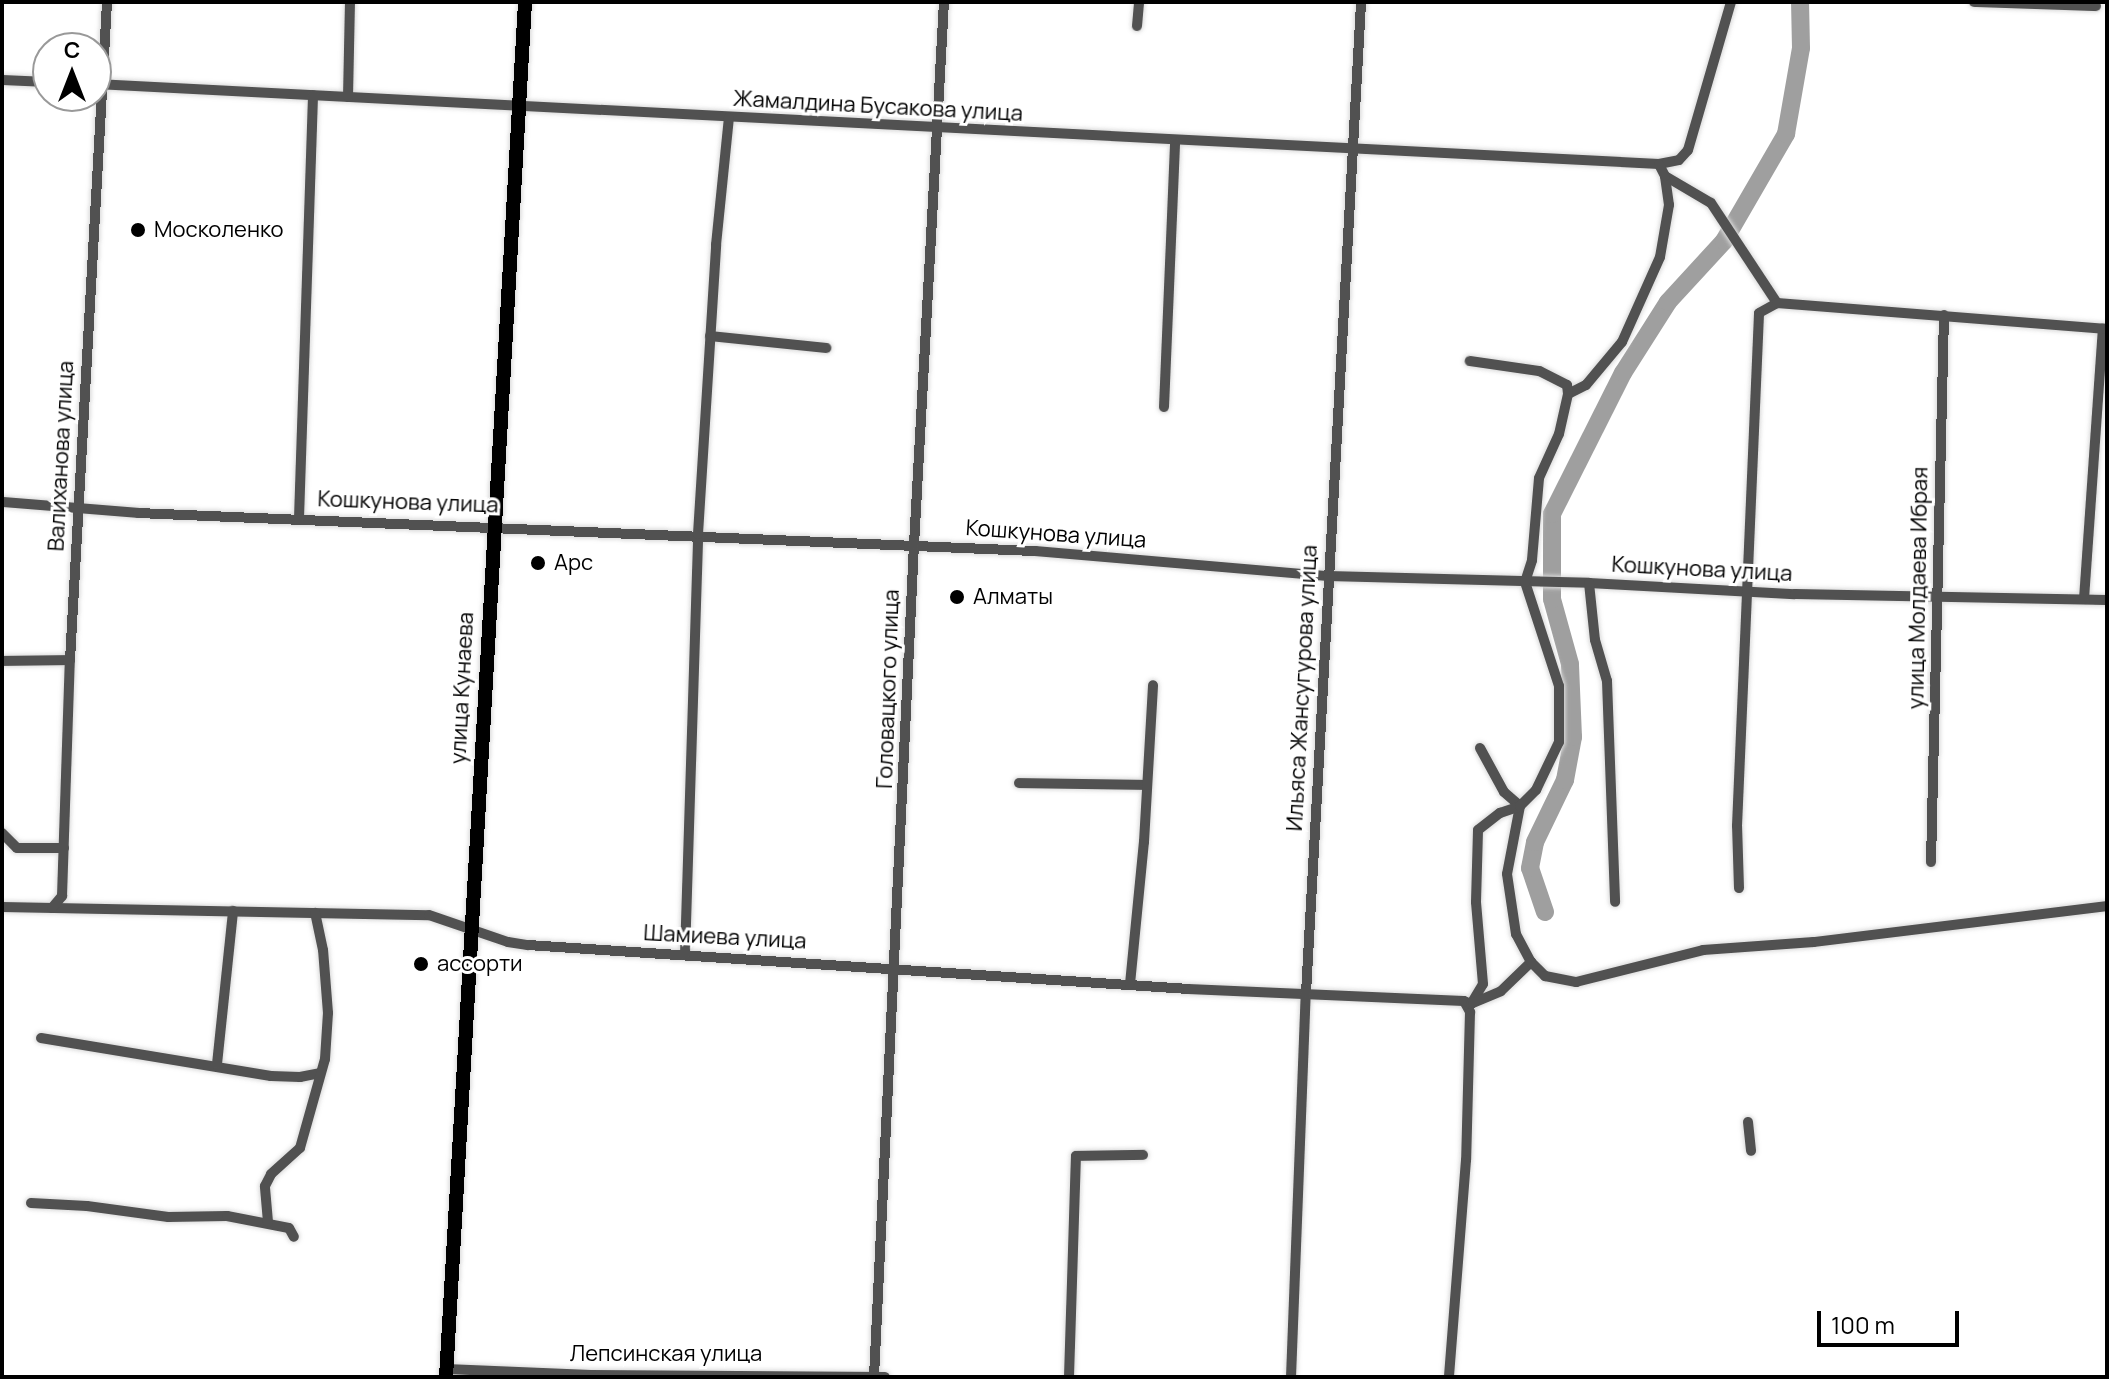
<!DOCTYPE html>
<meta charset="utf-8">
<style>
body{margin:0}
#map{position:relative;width:2109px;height:1379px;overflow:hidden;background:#fff;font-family:Manrope,sans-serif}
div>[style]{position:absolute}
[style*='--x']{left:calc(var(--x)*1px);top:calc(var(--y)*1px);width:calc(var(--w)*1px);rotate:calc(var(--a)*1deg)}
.river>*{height:18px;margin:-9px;padding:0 9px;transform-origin:9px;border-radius:9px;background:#9f9f9f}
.roads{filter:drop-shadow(0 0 2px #dbdbdb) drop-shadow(0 0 2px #dbdbdb)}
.minor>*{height:10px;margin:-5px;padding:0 5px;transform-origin:5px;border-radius:5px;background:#515151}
.major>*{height:14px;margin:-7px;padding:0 7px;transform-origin:7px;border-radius:7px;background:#000}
.dots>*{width:22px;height:22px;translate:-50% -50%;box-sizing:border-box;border:4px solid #fff;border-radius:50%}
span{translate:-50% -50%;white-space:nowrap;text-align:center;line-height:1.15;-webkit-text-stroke:6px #fff;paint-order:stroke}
.street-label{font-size:22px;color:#000}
.poi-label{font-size:22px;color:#000}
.left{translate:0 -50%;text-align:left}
.frame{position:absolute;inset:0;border:4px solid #000;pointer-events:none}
.north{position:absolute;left:32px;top:32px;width:80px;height:80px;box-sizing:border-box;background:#fff;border:2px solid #999;border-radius:50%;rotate:0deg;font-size:22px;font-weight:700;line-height:32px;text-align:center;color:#000}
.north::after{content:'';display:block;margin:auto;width:28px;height:36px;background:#000;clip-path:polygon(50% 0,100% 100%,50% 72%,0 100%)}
.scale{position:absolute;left:1817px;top:1311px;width:142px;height:36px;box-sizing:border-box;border:4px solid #000;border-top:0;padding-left:10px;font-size:24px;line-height:28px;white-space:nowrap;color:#000;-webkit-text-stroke:6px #fff;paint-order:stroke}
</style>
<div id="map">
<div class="river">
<i style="--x:1545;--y:912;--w:46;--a:-108.8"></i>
<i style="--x:1530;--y:868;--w:26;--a:-79"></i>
<i style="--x:1535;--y:842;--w:69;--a:-64.2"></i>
<i style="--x:1565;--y:780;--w:44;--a:-79.5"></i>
<i style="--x:1573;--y:737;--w:73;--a:-92.4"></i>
<i style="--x:1570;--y:664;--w:67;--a:-105.5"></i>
<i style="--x:1552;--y:599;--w:85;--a:-90"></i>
<i style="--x:1552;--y:514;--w:158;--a:-63.3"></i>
<i style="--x:1623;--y:373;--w:84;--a:-57.6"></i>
<i style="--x:1668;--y:302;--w:83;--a:-47.4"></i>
<i style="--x:1724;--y:241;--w:124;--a:-59.9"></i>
<i style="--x:1786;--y:134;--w:87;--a:-80.1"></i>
<i style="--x:1801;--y:48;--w:46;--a:-91.2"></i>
</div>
<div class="roads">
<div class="minor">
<i style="--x:1974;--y:2;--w:122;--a:1.9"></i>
<i style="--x:1137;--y:26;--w:24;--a:-85"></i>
<i style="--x:2;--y:80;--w:46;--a:2.5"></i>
<i style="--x:96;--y:84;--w:1565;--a:2.93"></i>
<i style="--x:1659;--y:164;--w:20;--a:-11"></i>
<i style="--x:1679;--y:160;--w:13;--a:-48"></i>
<i style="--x:1688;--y:150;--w:154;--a:-73.8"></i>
<i style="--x:348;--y:97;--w:95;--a:-88.8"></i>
<i style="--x:1665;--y:176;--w:53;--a:30.4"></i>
<i style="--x:1711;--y:203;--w:120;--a:56.6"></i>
<i style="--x:710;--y:336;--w:117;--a:5.9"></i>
<i style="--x:1568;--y:394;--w:20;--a:-27"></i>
<i style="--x:1586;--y:385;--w:56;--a:-50.1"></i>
<i style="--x:1622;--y:342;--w:93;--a:-65.9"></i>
<i style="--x:1660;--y:257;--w:53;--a:-80.2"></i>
<i style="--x:1669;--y:205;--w:29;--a:-98"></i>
<i style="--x:1665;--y:176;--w:13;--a:-117"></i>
<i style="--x:1164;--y:407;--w:265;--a:-87.6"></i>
<i style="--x:2;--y:502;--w:136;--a:4.6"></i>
<i style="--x:138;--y:513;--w:898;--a:2.43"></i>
<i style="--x:1035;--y:551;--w:294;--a:4.9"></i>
<i style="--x:1328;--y:576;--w:261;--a:1.5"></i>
<i style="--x:1589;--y:583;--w:206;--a:3.1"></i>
<i style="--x:1795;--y:594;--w:312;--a:1.1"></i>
<i style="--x:299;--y:518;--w:423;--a:-88.1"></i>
<i style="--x:1589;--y:583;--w:57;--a:84"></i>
<i style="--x:1595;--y:640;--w:43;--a:73.7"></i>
<i style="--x:1607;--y:681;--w:221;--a:87.9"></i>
<i style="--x:2084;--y:599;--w:271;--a:-86"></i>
<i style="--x:2;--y:661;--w:68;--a:-0.8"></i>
<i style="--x:1480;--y:748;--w:50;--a:61.4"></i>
<i style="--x:1504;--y:792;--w:21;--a:41"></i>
<i style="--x:1520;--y:806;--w:69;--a:100.8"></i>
<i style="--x:1507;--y:874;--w:61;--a:81.5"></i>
<i style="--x:1516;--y:934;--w:32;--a:62"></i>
<i style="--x:1019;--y:783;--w:128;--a:0.9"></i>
<i style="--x:2;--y:833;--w:21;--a:45"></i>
<i style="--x:17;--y:848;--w:47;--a:0"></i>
<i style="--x:1931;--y:862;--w:547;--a:-88.64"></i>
<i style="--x:1739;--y:888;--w:62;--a:-91.8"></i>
<i style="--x:1737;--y:826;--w:513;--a:-87.54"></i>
<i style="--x:1759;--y:313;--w:21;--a:-29"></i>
<i style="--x:1777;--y:303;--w:331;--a:4.5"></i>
<i style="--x:2;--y:907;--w:427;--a:1.1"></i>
<i style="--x:429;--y:915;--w:83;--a:18.9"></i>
<i style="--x:508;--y:942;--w:20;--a:9"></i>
<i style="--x:528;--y:945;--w:661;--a:3.81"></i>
<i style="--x:1188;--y:989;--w:276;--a:2.5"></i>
<i style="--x:1464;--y:1001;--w:13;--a:61"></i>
<i style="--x:1470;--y:1012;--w:148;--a:91.5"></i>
<i style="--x:1466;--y:1160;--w:218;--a:94.5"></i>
<i style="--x:52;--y:908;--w:16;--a:-50"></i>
<i style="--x:62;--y:896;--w:236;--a:-88.1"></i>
<i style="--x:70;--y:660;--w:659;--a:-86.78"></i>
<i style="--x:685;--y:955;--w:421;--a:-88.2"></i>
<i style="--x:698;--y:534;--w:290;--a:-86.4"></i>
<i style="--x:716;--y:245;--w:128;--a:-84.2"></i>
<i style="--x:1130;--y:984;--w:143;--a:-84.4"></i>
<i style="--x:1144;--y:842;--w:157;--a:-86.7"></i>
<i style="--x:1464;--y:1001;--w:8;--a:23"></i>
<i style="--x:1471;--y:1004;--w:23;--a:-59"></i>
<i style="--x:1483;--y:984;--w:82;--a:-94.9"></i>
<i style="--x:1476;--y:902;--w:72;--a:-88.4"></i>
<i style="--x:1478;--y:830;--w:28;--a:-38"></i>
<i style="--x:1500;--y:813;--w:21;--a:-19"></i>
<i style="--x:1520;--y:806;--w:23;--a:-45"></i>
<i style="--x:1536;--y:790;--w:53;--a:-64.4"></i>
<i style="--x:1559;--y:742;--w:56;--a:-90"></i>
<i style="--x:1559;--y:686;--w:109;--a:-108.1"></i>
<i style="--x:1525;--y:582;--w:23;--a:-72"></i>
<i style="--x:1532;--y:560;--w:82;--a:-85.1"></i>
<i style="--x:1539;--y:478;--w:48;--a:-65.6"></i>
<i style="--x:1559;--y:434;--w:41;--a:-77.3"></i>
<i style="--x:1568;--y:394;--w:9;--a:-96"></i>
<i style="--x:1567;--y:385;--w:31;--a:-153"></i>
<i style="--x:1539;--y:371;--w:70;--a:-171.8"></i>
<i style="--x:1473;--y:1003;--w:30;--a:-23"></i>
<i style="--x:1501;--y:991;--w:42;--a:-44"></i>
<i style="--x:1531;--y:962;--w:20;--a:45"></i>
<i style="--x:1545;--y:976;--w:32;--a:11"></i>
<i style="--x:1576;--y:982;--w:131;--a:-14.1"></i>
<i style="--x:1703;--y:950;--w:111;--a:-4.1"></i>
<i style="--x:1814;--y:942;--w:295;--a:-7"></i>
<i style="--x:41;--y:1038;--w:233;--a:9.4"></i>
<i style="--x:271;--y:1076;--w:29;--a:2"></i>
<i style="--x:300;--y:1077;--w:20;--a:-11"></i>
<i style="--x:217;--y:1064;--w:154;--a:-84"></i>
<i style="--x:1748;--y:1122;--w:29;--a:84"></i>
<i style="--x:31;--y:1203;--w:56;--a:3.1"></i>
<i style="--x:87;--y:1206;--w:82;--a:7.7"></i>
<i style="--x:168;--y:1217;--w:59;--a:-1"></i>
<i style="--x:227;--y:1216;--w:63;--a:11"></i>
<i style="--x:289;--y:1228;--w:10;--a:61"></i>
<i style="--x:268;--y:1222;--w:36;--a:-95"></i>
<i style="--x:265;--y:1186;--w:13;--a:-63"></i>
<i style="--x:271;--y:1174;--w:39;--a:-42"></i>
<i style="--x:300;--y:1148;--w:92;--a:-74.3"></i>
<i style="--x:325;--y:1059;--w:46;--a:-86.3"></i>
<i style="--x:328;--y:1013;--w:63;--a:-94.5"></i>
<i style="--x:323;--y:950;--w:38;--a:-102"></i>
<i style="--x:446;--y:1369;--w:145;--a:2.4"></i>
<i style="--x:591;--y:1375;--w:294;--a:0.4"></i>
<i style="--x:874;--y:1377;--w:833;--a:-87.25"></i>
<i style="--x:914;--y:545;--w:544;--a:-86.84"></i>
<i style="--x:1069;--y:1377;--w:221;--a:-88.2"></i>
<i style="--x:1076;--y:1156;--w:67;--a:-0.9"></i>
<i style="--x:1291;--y:1377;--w:384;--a:-87.8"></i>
<i style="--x:1306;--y:993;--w:993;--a:-86.82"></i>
</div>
<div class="major">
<i style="--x:446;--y:1377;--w:1377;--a:-86.71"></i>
</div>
</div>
<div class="dots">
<i style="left:138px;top:230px;background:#000"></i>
<i style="left:538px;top:563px;background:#000"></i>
<i style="left:957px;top:597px;background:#000"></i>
<i style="left:421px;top:964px;background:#000"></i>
</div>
<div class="street-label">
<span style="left:878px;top:106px;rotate:3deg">Жамалдина Бусакова улица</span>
<span style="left:61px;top:456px;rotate:-87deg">Валиханова улица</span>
<span style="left:408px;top:502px;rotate:2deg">Кошкунова улица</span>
<span style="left:1056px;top:534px;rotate:4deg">Кошкунова улица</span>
<span style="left:1702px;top:569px;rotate:3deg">Кошкунова улица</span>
<span style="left:1918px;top:588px;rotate:-89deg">улица Молдаева Ибрая</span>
<span style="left:462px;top:688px;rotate:-87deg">улица Кунаева</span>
<span style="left:1302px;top:688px;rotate:-87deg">Ильяса Жансугурова улица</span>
<span style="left:888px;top:689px;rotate:-88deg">Головацкого улица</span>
<span style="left:725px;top:937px;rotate:3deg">Шамиева улица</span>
<span style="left:666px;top:1354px">Лепсинская улица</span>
</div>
<div class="poi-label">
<span class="left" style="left:154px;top:230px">Москоленко</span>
<span class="left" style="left:554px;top:563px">Арс</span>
<span class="left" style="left:973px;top:597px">Алматы</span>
<span class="left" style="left:437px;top:964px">ассорти</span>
</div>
<div class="frame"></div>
<div class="north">С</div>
<div class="scale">100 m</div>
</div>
